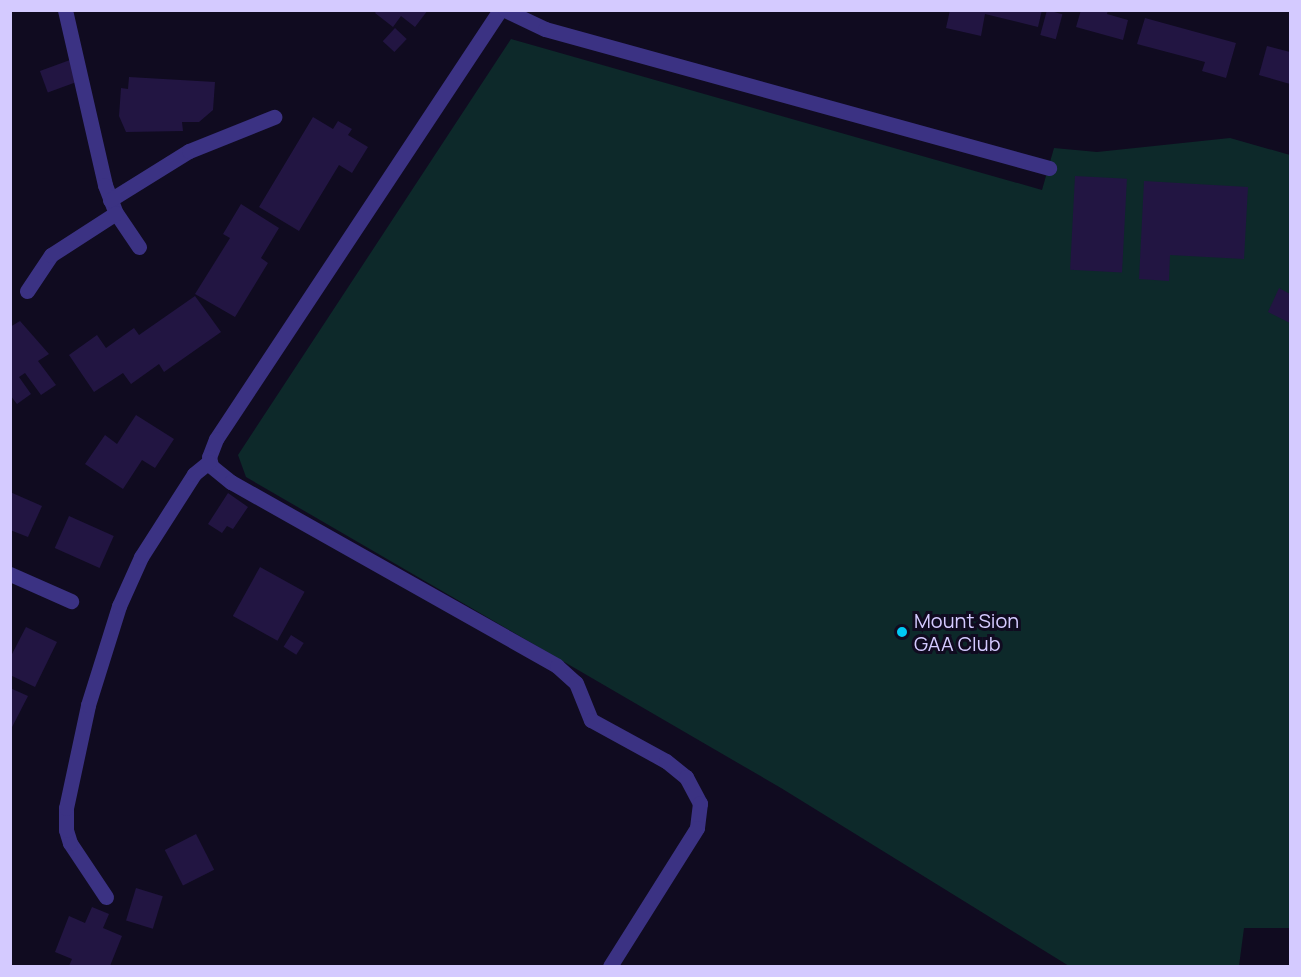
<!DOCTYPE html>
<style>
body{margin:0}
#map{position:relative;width:1301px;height:977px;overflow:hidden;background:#100b20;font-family:Manrope,sans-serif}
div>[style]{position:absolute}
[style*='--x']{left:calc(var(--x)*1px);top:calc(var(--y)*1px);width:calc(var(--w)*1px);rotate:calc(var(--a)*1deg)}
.green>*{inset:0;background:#0d292a}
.building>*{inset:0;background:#221542;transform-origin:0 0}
.service>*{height:15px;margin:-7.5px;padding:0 7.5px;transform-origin:7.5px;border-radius:7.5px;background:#3b3283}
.minor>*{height:15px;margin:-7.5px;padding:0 7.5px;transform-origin:7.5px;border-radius:7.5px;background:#3b3283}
.dots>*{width:16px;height:16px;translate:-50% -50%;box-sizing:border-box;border:3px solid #100b20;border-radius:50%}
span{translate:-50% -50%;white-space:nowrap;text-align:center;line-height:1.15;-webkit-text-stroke:6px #100b20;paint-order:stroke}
.poi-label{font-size:20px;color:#d4caff}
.left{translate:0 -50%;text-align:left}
.frame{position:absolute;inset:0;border:12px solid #d4caff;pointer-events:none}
</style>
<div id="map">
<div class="green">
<i style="clip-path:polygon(511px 39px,1042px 190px,1054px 148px,1097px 152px,1230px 138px,1290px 155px,1290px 928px,1244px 928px,1239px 966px,1069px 966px,781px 788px,246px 477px,238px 455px)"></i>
</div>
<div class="building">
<i style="clip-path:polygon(377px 10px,428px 10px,415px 27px,401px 16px,393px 27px,375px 13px)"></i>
<i style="clip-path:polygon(950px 10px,1042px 10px,1038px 27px,985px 14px,981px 36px,946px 28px)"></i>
<i style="left:1047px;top:10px;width:16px;height:26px;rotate:15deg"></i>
<i style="clip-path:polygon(1081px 10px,1108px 10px,1107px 14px,1128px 20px,1123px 40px,1076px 27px)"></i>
<i style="clip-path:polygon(1145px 18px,1236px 43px,1226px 78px,1202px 71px,1205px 62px,1137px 44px)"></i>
<i style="left:395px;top:28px;width:16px;height:18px;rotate:43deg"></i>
<i style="clip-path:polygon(1267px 46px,1290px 52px,1290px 84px,1259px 75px)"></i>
<i style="left:70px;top:60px;width:23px;height:32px;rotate:70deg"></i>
<i style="clip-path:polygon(129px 77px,215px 82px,213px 110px,199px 122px,182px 122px,183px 131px,126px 132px,119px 116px,121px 88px,128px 89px)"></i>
<i style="clip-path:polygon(313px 117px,333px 129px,338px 121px,352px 129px,348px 135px,368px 147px,352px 173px,339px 165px,299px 231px,259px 207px)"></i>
<i style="left:1075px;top:176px;width:52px;height:94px;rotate:3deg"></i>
<i style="clip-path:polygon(1144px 181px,1248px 187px,1244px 259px,1170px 255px,1169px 281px,1139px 279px)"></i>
<i style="clip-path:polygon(241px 204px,279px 228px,261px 258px,268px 263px,235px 317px,195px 294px,230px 238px,223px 234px)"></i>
<i style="clip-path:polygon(1279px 288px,1290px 294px,1290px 323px,1268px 312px)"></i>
<i style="clip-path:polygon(195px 296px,221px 332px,164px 372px,159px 364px,131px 384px,123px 373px,94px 392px,69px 355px,97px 335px,106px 348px,134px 328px,139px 335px)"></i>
<i style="clip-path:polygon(20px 321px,49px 354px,38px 361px,56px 385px,41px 395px,25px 373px,19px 377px,31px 394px,17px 404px,10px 395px,10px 327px)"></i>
<i style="clip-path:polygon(136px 415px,174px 439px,155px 468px,142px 460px,123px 489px,85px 464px,105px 435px,117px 444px)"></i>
<i style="clip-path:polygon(10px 492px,42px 506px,28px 537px,10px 530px)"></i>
<i style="clip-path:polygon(228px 493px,248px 507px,233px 529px,227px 526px,222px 533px,208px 524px)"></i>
<i style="left:69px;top:516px;width:49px;height:35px;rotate:24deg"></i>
<i style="left:260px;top:567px;width:51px;height:56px;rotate:29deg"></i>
<i style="clip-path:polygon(26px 627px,57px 642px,35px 687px,10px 675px,10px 658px)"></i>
<i style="left:291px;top:635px;width:15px;height:14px;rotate:32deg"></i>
<i style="clip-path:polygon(10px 688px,28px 696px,10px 731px)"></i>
<i style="left:196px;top:834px;width:40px;height:35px;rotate:63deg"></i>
<i style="left:136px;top:888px;width:28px;height:34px;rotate:17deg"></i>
<i style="clip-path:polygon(92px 907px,109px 914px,103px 928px,122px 936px,110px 966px,69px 966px,72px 959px,55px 952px,69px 916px,85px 923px)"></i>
</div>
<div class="service">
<i style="--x:500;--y:10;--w:514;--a:123.5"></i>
<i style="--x:216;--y:439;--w:19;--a:111"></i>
<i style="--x:209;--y:457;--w:9;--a:77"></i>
<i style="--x:211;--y:466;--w:26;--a:39"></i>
<i style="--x:231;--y:482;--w:374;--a:29.4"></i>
<i style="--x:557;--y:666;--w:25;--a:42"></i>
<i style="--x:576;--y:683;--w:40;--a:68"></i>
<i style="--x:591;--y:720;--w:85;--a:28.7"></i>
<i style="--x:666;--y:761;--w:26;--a:39"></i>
<i style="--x:686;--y:777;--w:30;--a:62"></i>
<i style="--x:700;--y:803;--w:25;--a:97"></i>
<i style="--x:697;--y:828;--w:163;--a:122.2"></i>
<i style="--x:505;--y:10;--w:44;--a:25.4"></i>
<i style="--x:545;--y:29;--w:523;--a:15.42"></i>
<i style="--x:106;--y:897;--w:65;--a:-123.7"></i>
<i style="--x:70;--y:843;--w:14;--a:-107"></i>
<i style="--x:66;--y:830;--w:22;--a:-90"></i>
<i style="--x:66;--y:808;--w:105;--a:-77.9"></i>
<i style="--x:88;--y:705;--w:104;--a:-72.6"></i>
<i style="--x:119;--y:606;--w:54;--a:-65.8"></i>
<i style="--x:141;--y:557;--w:98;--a:-57.4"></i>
<i style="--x:194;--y:474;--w:19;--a:-39"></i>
</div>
<div class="minor">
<i style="--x:65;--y:10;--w:180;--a:77.1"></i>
<i style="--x:105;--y:185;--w:30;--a:69"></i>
<i style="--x:116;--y:213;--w:41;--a:55.9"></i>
<i style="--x:110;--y:200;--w:93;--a:-31.8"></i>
<i style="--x:189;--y:151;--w:92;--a:-21.8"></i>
<i style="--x:27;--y:291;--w:43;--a:-56.3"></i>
<i style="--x:51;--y:255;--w:77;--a:-32.9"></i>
<i style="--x:10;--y:574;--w:67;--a:23.9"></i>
</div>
<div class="dots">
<i style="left:902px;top:632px;background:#00c9f5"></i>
</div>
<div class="poi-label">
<span class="left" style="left:914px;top:632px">Mount Sion<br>GAA Club</span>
</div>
<div class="frame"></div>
</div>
